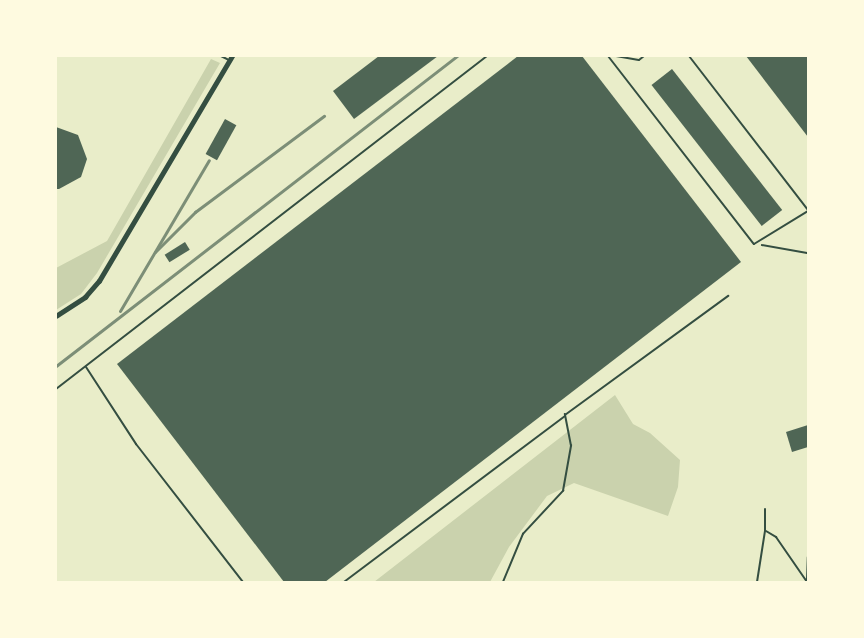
<!DOCTYPE html>
<style>
body{margin:0}
#map{position:relative;width:864px;height:638px;overflow:hidden;background:#e9edc9;font-family:Helvetica,sans-serif}
div>[style]{position:absolute}
[style*='--x']{left:calc(var(--x)*1px);top:calc(var(--y)*1px);width:calc(var(--w)*1px);rotate:calc(var(--a)*1deg)}
.green>*{inset:0;background:#cad2ad}
.building>*{inset:0;background:#4f6655;transform-origin:0 0}
.path>*{height:1.5px;margin:-0.75px;padding:0 0.75px;transform-origin:0.75px;border-radius:0.75px;background:#344e41}
.service>*{height:2px;margin:-1px;padding:0 1px;transform-origin:1px;border-radius:1px;background:#344e41}
.minor>*{height:4.5px;margin:-2.25px;padding:0 2.25px;transform-origin:2.25px;border-radius:2.25px;background:#344e41}
.rail>*{height:3px;margin:-1.5px;padding:0 1.5px;transform-origin:1.5px;border-radius:1.5px;background:#7c8e77}
span{translate:-50% -50%;white-space:nowrap;text-align:center;line-height:1.15;-webkit-text-stroke:6px #fefae0;paint-order:stroke}
.frame{position:absolute;inset:0;border:57px solid #fefae0;pointer-events:none}
</style>
<div id="map">
<div class="green">
<i style="clip-path:polygon(211px 59px,220px 63px,97px 273px,81px 294px,56px 310px,56px 268px,107px 241px)"></i>
<i style="clip-path:polygon(615px 395px,633px 424px,650px 433px,680px 460px,678px 487px,668px 516px,574px 483px,547px 496px,509px 547px,490px 582px,374px 582px)"></i>
</div>
<div class="building">
<i style="clip-path:polygon(379px 56px,438px 56px,354px 119px,333px 91px)"></i>
<i style="clip-path:polygon(518px 56px,582px 56px,741px 262px,325px 582px,284px 582px,117px 364px)"></i>
<i style="clip-path:polygon(746px 56px,808px 56px,808px 137px)"></i>
<i style="left:672px;top:69px;width:179px;height:26px;rotate:52deg"></i>
<i style="left:225px;top:119px;width:13px;height:40px;rotate:29deg"></i>
<i style="clip-path:polygon(56px 127px,78px 135px,87px 159px,81px 177px,59px 189px,56px 189px)"></i>
<i style="left:185px;top:242px;width:9px;height:24px;rotate:58deg"></i>
<i style="clip-path:polygon(808px 425px,808px 447px,792px 452px,786px 432px)"></i>
</div>
<div class="path">
<i style="--x:762;--y:245;--w:47;--a:9.9"></i>
<i style="--x:344;--y:582;--w:276;--a:-36.9"></i>
<i style="--x:503;--y:582;--w:52;--a:-67.4"></i>
<i style="--x:523;--y:534;--w:59;--a:-47.1"></i>
<i style="--x:563;--y:491;--w:46;--a:-79.9"></i>
<i style="--x:571;--y:446;--w:32;--a:-101"></i>
<i style="--x:565;--y:415;--w:202;--a:-36.1"></i>
</div>
<div class="service">
<i style="--x:221;--y:56;--w:9;--a:27"></i>
<i style="--x:608;--y:56;--w:238;--a:52.2"></i>
<i style="--x:754;--y:244;--w:63;--a:-31.4"></i>
<i style="--x:616;--y:56;--w:23;--a:10"></i>
<i style="--x:639;--y:60;--w:6;--a:-39"></i>
<i style="--x:689;--y:56;--w:195;--a:52.3"></i>
<i style="--x:86;--y:367;--w:92;--a:57"></i>
<i style="--x:136;--y:444;--w:175;--a:52.2"></i>
<i style="--x:56;--y:389;--w:545;--a:-37.69"></i>
<i style="--x:766;--y:531;--w:12;--a:31"></i>
<i style="--x:776;--y:537;--w:55;--a:55.4"></i>
<i style="--x:807;--y:580;--w:23;--a:-88"></i>
<i style="--x:757;--y:582;--w:52;--a:-81.1"></i>
<i style="--x:765;--y:531;--w:22;--a:-90"></i>
</div>
<div class="minor">
<i style="--x:56;--y:316;--w:35;--a:-33"></i>
<i style="--x:85;--y:297;--w:21;--a:-49"></i>
<i style="--x:99;--y:281;--w:261;--a:-59.4"></i>
</div>
<div class="rail">
<i style="--x:155;--y:252;--w:57;--a:-45"></i>
<i style="--x:195;--y:212;--w:161;--a:-36.7"></i>
<i style="--x:120;--y:311;--w:175;--a:-59.5"></i>
<i style="--x:56;--y:366;--w:507;--a:-37.71"></i>
</div>
<div class="frame"></div>
</div>
